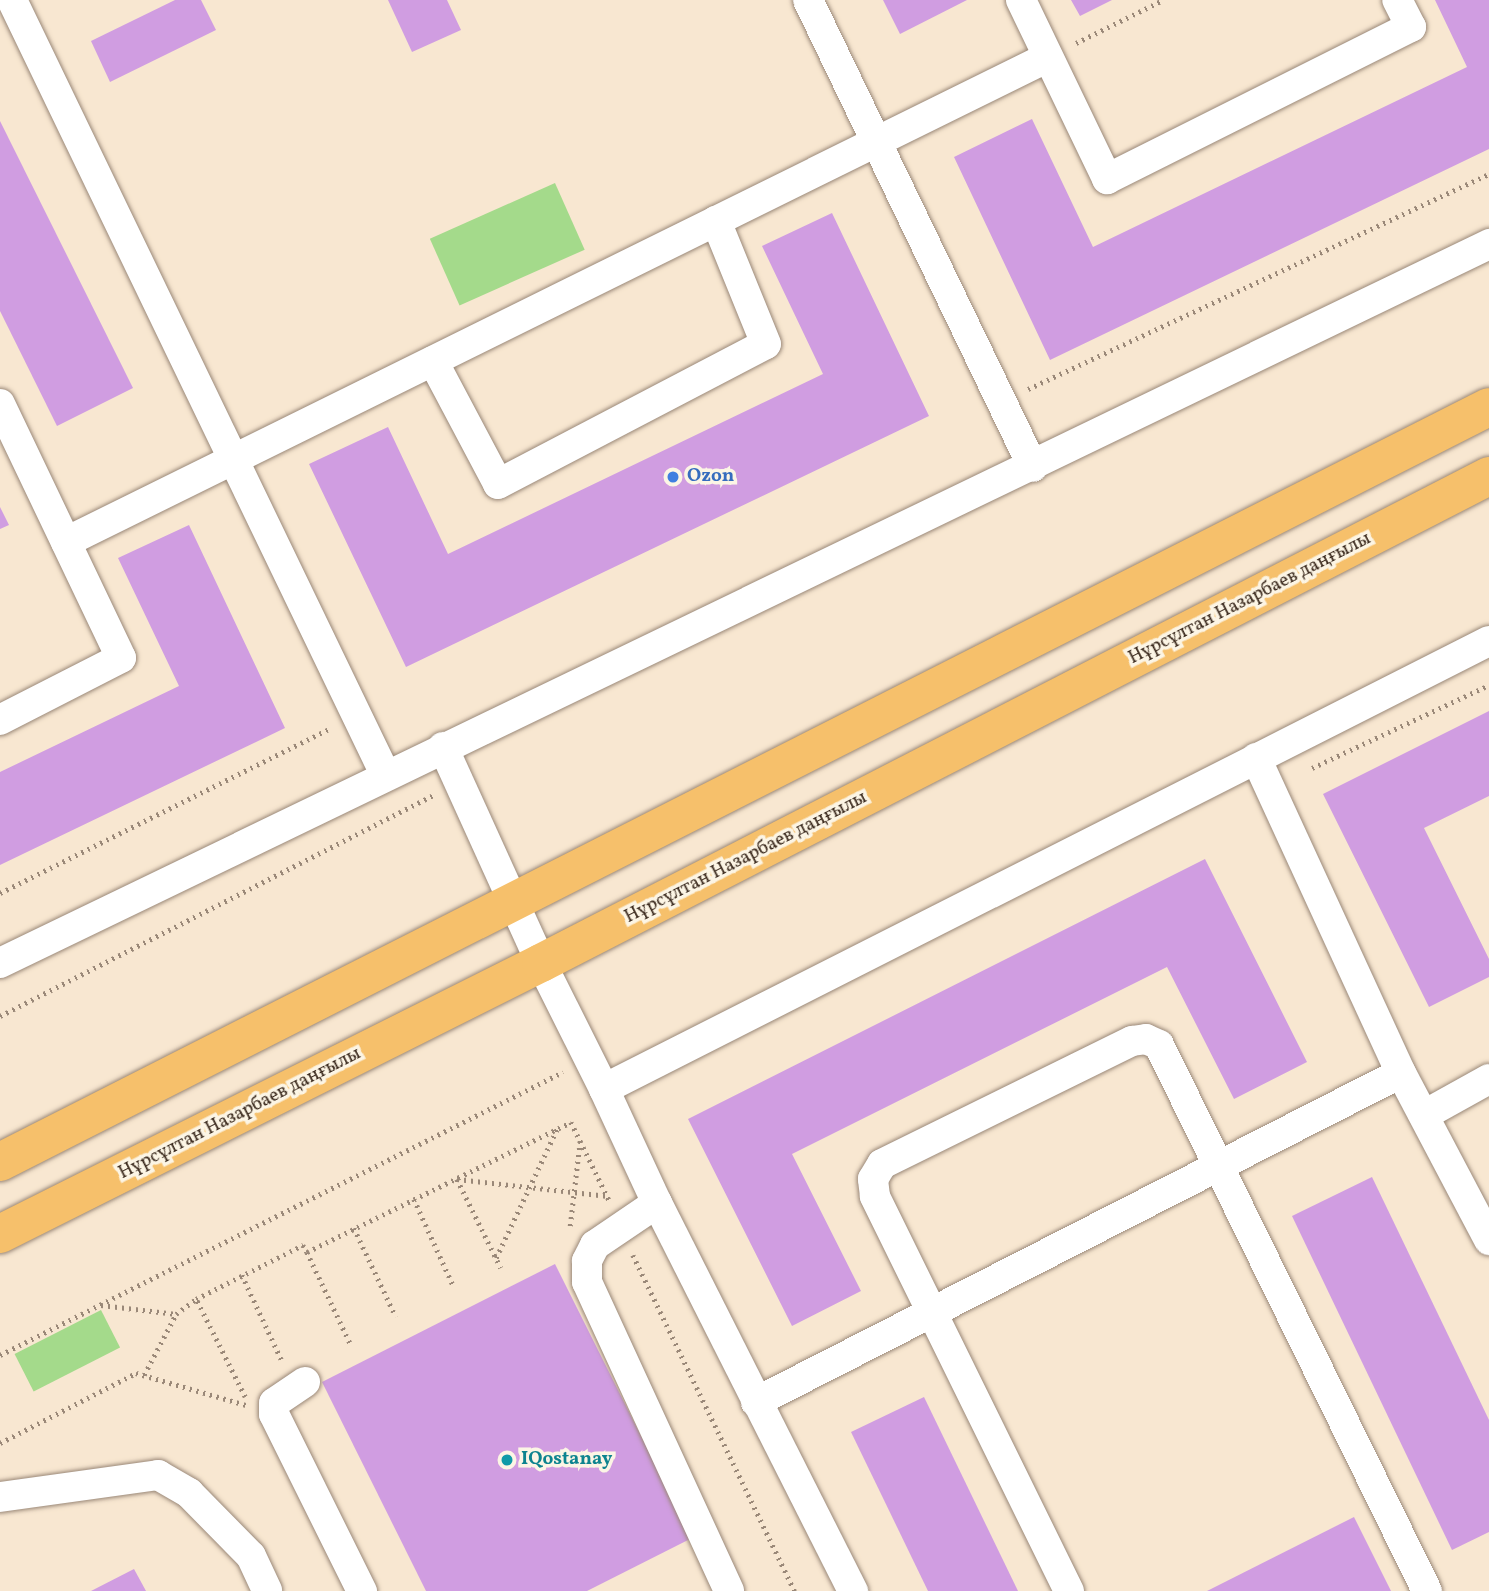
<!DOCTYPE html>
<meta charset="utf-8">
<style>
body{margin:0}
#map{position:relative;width:1489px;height:1591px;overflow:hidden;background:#f8e7d1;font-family:Vollkorn,serif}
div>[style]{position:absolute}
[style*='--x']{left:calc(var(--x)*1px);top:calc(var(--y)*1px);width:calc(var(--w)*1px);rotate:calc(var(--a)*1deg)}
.green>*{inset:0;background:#a4da8b;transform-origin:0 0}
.building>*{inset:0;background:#d09de1}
.path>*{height:4.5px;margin-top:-2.25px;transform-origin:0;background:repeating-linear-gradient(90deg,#9a8878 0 2px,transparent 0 7px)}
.roads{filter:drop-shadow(0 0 2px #9a8878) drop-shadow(0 0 2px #9a8878)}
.minor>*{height:30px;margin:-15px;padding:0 15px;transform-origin:15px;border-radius:15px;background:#fff}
.major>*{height:38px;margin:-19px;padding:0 19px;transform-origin:19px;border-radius:19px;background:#f6c06b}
.dots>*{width:19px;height:19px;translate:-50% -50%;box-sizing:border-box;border:4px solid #fcf5e5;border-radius:50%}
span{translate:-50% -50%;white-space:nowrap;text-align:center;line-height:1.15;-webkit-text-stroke:7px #fcf5e5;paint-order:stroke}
.shop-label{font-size:19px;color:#366cbe;font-weight:700}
.left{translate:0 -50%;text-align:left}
.street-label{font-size:19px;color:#3b2a1e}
.culture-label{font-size:19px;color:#0d838f;font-weight:700}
</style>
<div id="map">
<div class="green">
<i style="left:555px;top:183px;width:73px;height:137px;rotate:66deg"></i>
<i style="left:101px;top:1310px;width:42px;height:97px;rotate:63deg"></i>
</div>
<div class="building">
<i style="clip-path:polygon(175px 0,201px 0,216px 30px,110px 82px,91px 41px)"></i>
<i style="clip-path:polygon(388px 0,447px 0,461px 30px,412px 52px)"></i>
<i style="clip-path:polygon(883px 0,967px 0,900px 34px)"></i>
<i style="clip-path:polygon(1071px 0,1112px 0,1080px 16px)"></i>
<i style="clip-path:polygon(1435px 0,1489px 0,1489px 149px,1050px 360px,954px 157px,1032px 119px,1093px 247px,1467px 67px)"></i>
<i style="clip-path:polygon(0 121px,133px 388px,57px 426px,0 311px)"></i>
<i style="clip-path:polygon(832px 213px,929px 416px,406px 667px,309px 464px,388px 427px,448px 554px,823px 374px,762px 246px)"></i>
<i style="clip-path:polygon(0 507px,9px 525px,0 529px)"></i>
<i style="clip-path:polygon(189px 525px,285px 728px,0 865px,0 772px,179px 686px,118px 558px)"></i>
<i style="clip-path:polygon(1489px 711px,1489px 796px,1424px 828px,1489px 959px,1489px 977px,1429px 1007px,1323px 794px)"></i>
<i style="clip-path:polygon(1205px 859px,1307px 1062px,1234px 1099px,1167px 967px,792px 1154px,861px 1291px,792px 1326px,688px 1119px)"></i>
<i style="clip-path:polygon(1372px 1177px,1489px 1420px,1489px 1532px,1452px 1550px,1292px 1216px)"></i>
<i style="clip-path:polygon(555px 1264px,692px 1538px,587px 1591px,426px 1591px,322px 1382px)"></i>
<i style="clip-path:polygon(924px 1397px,1018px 1591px,928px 1591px,851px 1432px)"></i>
<i style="clip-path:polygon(1354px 1517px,1391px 1591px,1207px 1591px)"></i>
<i style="clip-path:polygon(134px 1569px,146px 1591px,91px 1591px)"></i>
</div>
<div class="path">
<i style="--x:1076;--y:43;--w:97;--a:-26.3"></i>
<i style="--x:1028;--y:389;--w:509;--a:-25"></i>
<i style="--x:1312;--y:768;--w:195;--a:-25.1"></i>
<i style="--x:0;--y:893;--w:370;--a:-26.5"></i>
<i style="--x:0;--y:1016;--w:486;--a:-27"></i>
<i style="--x:457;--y:1179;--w:152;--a:6.4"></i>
<i style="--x:457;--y:1179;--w:99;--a:63.7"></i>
<i style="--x:414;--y:1199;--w:97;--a:65.6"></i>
<i style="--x:570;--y:1226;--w:86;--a:-83.3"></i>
<i style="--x:354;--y:1228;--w:98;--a:64.7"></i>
<i style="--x:307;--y:1252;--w:101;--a:64.7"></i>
<i style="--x:633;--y:1255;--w:373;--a:64.3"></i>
<i style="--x:496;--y:1258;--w:143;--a:-64.7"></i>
<i style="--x:242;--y:1275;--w:97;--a:65"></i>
<i style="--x:101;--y:1305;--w:76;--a:6.8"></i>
<i style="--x:0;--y:1355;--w:630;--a:-26.69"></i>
<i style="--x:144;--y:1375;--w:69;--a:-62.3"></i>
<i style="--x:176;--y:1314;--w:25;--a:-37"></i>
<i style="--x:245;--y:1397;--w:110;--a:-116.6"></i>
<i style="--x:196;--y:1299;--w:120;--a:-26.8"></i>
<i style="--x:303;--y:1245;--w:8;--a:60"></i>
<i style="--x:307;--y:1252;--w:294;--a:-26.2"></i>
<i style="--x:571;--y:1122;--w:89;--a:64"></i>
<i style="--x:0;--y:1443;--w:153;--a:-27.2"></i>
<i style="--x:136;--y:1373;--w:115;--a:16.2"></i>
</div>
<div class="roads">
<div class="minor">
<i style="--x:12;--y:0;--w:861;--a:64.27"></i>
<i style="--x:808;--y:0;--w:518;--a:64.28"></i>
<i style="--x:1021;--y:0;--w:199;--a:64.3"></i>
<i style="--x:1107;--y:179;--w:340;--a:-26.6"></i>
<i style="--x:1411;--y:27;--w:30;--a:-117"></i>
<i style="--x:433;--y:361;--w:139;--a:62.1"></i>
<i style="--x:498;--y:484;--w:302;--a:-27.6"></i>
<i style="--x:766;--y:344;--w:133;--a:-112.1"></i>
<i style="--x:0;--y:404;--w:281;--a:64.5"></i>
<i style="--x:121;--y:658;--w:136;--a:152.9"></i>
<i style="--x:66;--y:542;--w:1095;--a:-26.28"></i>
<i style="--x:443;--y:747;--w:237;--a:65.6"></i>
<i style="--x:541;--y:963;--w:141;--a:63.4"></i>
<i style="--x:604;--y:1089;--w:126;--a:65.1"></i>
<i style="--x:657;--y:1203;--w:435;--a:63.2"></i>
<i style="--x:1256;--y:758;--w:347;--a:65.3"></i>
<i style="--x:1401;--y:1073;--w:189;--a:62.2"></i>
<i style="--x:0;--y:963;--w:1654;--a:-25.77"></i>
<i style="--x:604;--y:1089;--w:992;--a:-26.85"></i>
<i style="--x:1424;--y:1115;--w:74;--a:-29"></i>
<i style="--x:657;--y:1203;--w:75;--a:145.9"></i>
<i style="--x:595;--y:1245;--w:18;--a:117"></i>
<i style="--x:587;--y:1261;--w:21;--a:90"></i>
<i style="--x:587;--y:1282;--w:340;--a:65.3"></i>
<i style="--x:305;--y:1382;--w:37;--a:146"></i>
<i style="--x:274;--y:1403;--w:11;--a:90"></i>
<i style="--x:274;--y:1414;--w:198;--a:63.6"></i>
<i style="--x:756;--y:1402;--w:724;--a:-27.03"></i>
<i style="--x:0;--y:1497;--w:160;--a:-7.9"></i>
<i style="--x:158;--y:1475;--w:36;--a:30"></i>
<i style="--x:189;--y:1493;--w:88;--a:45.5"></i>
<i style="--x:251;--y:1556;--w:38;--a:65"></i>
<i style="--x:1069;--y:1591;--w:440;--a:-116.2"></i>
<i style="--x:875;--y:1196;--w:17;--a:-97"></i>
<i style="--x:873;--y:1179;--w:17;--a:-59"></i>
<i style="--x:882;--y:1164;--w:279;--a:-26.2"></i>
<i style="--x:1132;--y:1041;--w:14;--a:-8"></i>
<i style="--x:1146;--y:1039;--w:14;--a:25"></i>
<i style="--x:1159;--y:1045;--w:608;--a:63.86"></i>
</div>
<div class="major">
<i style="--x:0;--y:1162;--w:1669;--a:-26.89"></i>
<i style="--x:0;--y:1234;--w:605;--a:-26.61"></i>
<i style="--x:541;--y:963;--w:1066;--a:-27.19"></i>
</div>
</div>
<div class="dots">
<i style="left:673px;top:477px;background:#3f7fe0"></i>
<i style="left:507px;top:1460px;background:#0f9aa8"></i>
</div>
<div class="shop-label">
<span class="left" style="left:687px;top:477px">Ozon</span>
</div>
<div class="street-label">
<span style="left:1250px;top:599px;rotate:-27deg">Нұрсұлтан Назарбаев даңғылы</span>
<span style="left:746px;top:858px;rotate:-27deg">Нұрсұлтан Назарбаев даңғылы</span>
<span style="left:240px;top:1114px;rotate:-27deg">Нұрсұлтан Назарбаев даңғылы</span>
</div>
<div class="culture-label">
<span class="left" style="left:521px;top:1460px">IQostanay</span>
</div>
</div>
